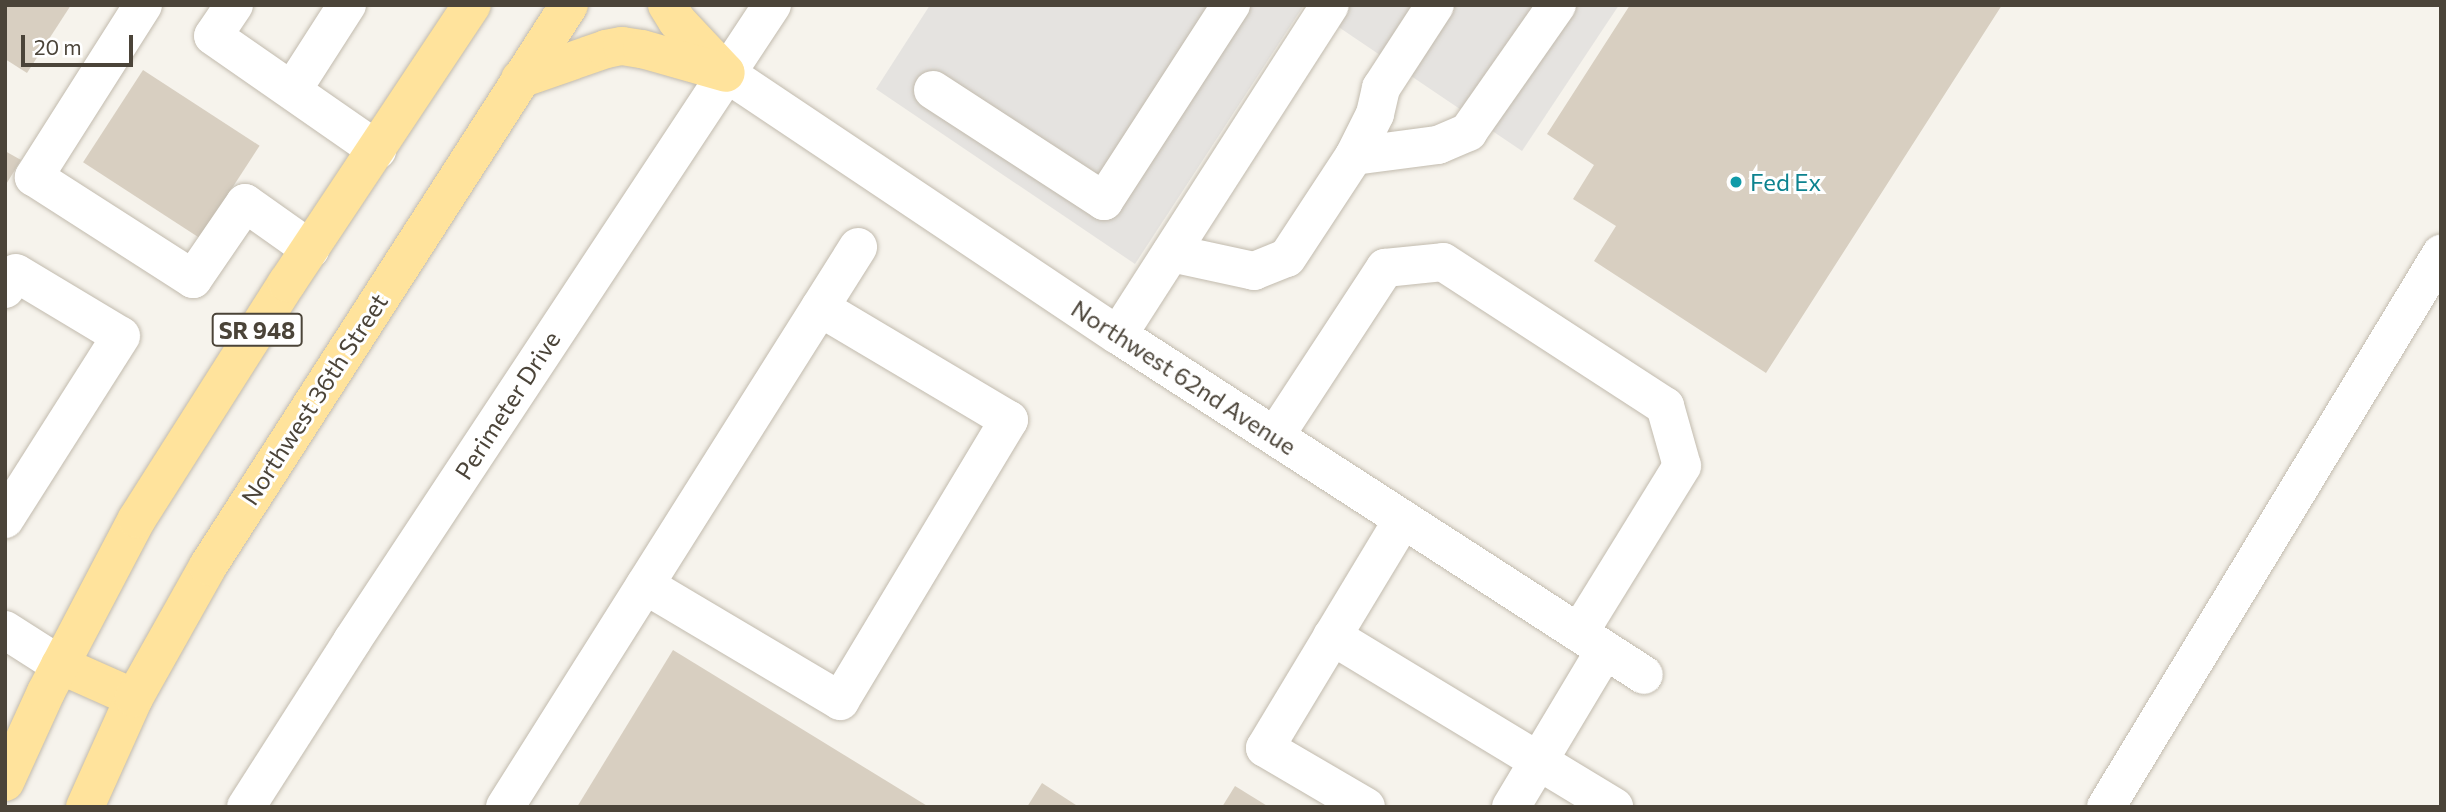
<!DOCTYPE html>
<style>
body{margin:0}
#map{position:relative;width:2446px;height:812px;overflow:hidden;background:#f6f3ec;font-family:Commissioner,sans-serif}
div>[style]{position:absolute}
[style*='--x']{left:calc(var(--x)*1px);top:calc(var(--y)*1px);width:calc(var(--w)*1px);rotate:calc(var(--a)*1deg)}
.parking>*{inset:0;background:#e5e3e0}
.building>*{inset:0;background:#d8cfc1;transform-origin:0 0}
.roads{filter:drop-shadow(0 0 2px #c2bbae) drop-shadow(0 0 2px #c2bbae)}
.minor>*{height:38px;margin:-19px;padding:0 19px;transform-origin:19px;border-radius:19px;background:#fff}
.major>*{height:38px;margin:-19px;padding:0 19px;transform-origin:19px;border-radius:19px;background:#ffe39c}
.dots>*{width:19px;height:19px;translate:-50% -50%;box-sizing:border-box;border:4px solid #fff;border-radius:50%}
span{translate:-50% -50%;white-space:nowrap;text-align:center;line-height:1.15;-webkit-text-stroke:6px #fff;paint-order:stroke}
.shield-label span{padding:2px 5px;background:#fff;border:2px solid;border-radius:5px;-webkit-text-stroke-width:0}
.shield-label{font-size:23px;color:#4b4439;font-weight:700}
.culture-label{font-size:24px;color:#0d838f}
.left{translate:0 -50%;text-align:left}
.street-label{font-size:24px;color:#4b4439}
.frame{position:absolute;inset:0;border:7px solid #4b4439;pointer-events:none}
.scale{position:absolute;left:21px;top:35px;width:112px;height:32px;box-sizing:border-box;border:4px solid #4b4439;border-top:0;padding-left:9px;font-size:21px;line-height:24px;white-space:nowrap;color:#4b4439;-webkit-text-stroke:5px #fff;paint-order:stroke}
</style>
<div id="map">
<div class="parking">
<i style="clip-path:polygon(930px 5px,1304px 5px,1135px 264px,876px 89px)"></i>
<i style="clip-path:polygon(1306px 5px,1619px 5px,1522px 151px)"></i>
</div>
<div class="building">
<i style="clip-path:polygon(5px 5px,71px 5px,27px 73px,5px 59px)"></i>
<i style="clip-path:polygon(1630px 5px,2002px 5px,1766px 373px,1594px 261px,1616px 226px,1573px 199px,1594px 165px,1547px 134px)"></i>
<i style="left:143px;top:70px;width:139px;height:110px;rotate:33deg"></i>
<i style="clip-path:polygon(5px 151px,21px 160px,5px 186px)"></i>
<i style="clip-path:polygon(673px 650px,929px 807px,577px 807px)"></i>
<i style="clip-path:polygon(1042px 783px,1079px 807px,1027px 807px)"></i>
<i style="clip-path:polygon(1235px 786px,1269px 807px,1222px 807px)"></i>
</div>
<div class="roads">
<div class="minor">
<i style="--x:143;--y:5;--w:204;--a:122.4"></i>
<i style="--x:34;--y:177;--w:189;--a:32.7"></i>
<i style="--x:193;--y:279;--w:92;--a:-55.6"></i>
<i style="--x:245;--y:203;--w:80;--a:35.3"></i>
<i style="--x:234;--y:5;--w:37;--a:124"></i>
<i style="--x:213;--y:36;--w:200;--a:34.8"></i>
<i style="--x:726;--y:73;--w:471;--a:33.8"></i>
<i style="--x:1118;--y:335;--w:626;--a:32.88"></i>
<i style="--x:293;--y:89;--w:100;--a:-57.3"></i>
<i style="--x:933;--y:90;--w:204;--a:33"></i>
<i style="--x:1104;--y:201;--w:234;--a:-57.1"></i>
<i style="--x:1354;--y:156;--w:85;--a:-7.5"></i>
<i style="--x:1438;--y:145;--w:33;--a:-23"></i>
<i style="--x:1468;--y:132;--w:155;--a:-55"></i>
<i style="--x:1171;--y:253;--w:85;--a:12.2"></i>
<i style="--x:1254;--y:271;--w:35;--a:-22"></i>
<i style="--x:1287;--y:258;--w:122;--a:-56.7"></i>
<i style="--x:1354;--y:156;--w:47;--a:-63.4"></i>
<i style="--x:1375;--y:114;--w:27;--a:-77"></i>
<i style="--x:1381;--y:88;--w:99;--a:-57"></i>
<i style="--x:5;--y:289;--w:19;--a:-55"></i>
<i style="--x:16;--y:273;--w:122;--a:31"></i>
<i style="--x:121;--y:336;--w:217;--a:122.4"></i>
<i style="--x:1118;--y:335;--w:392;--a:-57.3"></i>
<i style="--x:1275;--y:436;--w:201;--a:-56.8"></i>
<i style="--x:1385;--y:268;--w:58;--a:-5.9"></i>
<i style="--x:1443;--y:262;--w:265;--a:33"></i>
<i style="--x:1665;--y:406;--w:62;--a:74.2"></i>
<i style="--x:1682;--y:466;--w:196;--a:121.7"></i>
<i style="--x:645;--y:585;--w:227;--a:30.7"></i>
<i style="--x:840;--y:701;--w:328;--a:-59"></i>
<i style="--x:1009;--y:420;--w:220;--a:-149.3"></i>
<i style="--x:5;--y:630;--w:65;--a:32.5"></i>
<i style="--x:1332;--y:636;--w:330;--a:31.2"></i>
<i style="--x:246;--y:807;--w:197;--a:-57.4"></i>
<i style="--x:352;--y:641;--w:762;--a:-56.56"></i>
<i style="--x:505;--y:807;--w:662;--a:-57.77"></i>
<i style="--x:1366;--y:807;--w:117;--a:-149.7"></i>
<i style="--x:1265;--y:748;--w:267;--a:-58.9"></i>
<i style="--x:1511;--y:807;--w:183;--a:-59.1"></i>
<i style="--x:2106;--y:807;--w:647;--a:-58.79"></i>
</div>
<div class="major">
<i style="--x:667;--y:5;--w:19;--a:58"></i>
<i style="--x:677;--y:21;--w:70;--a:46.7"></i>
<i style="--x:520;--y:79;--w:91;--a:-19.2"></i>
<i style="--x:606;--y:49;--w:16;--a:-11"></i>
<i style="--x:622;--y:46;--w:20;--a:9"></i>
<i style="--x:642;--y:49;--w:87;--a:15.9"></i>
<i style="--x:60;--y:665;--w:81;--a:24"></i>
<i style="--x:5;--y:782;--w:99;--a:-65.5"></i>
<i style="--x:46;--y:692;--w:195;--a:-62.3"></i>
<i style="--x:137;--y:519;--w:280;--a:-57.6"></i>
<i style="--x:287;--y:283;--w:334;--a:-56.4"></i>
<i style="--x:85;--y:807;--w:120;--a:-65.8"></i>
<i style="--x:134;--y:698;--w:151;--a:-60.7"></i>
<i style="--x:208;--y:566;--w:667;--a:-57.24"></i>
</div>
</div>
<div class="dots">
<i style="left:1736px;top:182px;background:#0f9aa8"></i>
</div>
<div class="shield-label">
<span style="left:257px;top:330px">SR 948</span>
</div>
<div class="culture-label">
<span class="left" style="left:1750px;top:182px">Fed Ex</span>
</div>
<div class="street-label">
<span style="left:1184px;top:377px;rotate:33deg">Northwest 62nd Avenue</span>
<span style="left:314px;top:399px;rotate:-57deg">Northwest 36th Street</span>
<span style="left:507px;top:405px;rotate:-57deg">Perimeter Drive</span>
</div>
<div class="frame"></div>
<div class="scale">20 m</div>
</div>
